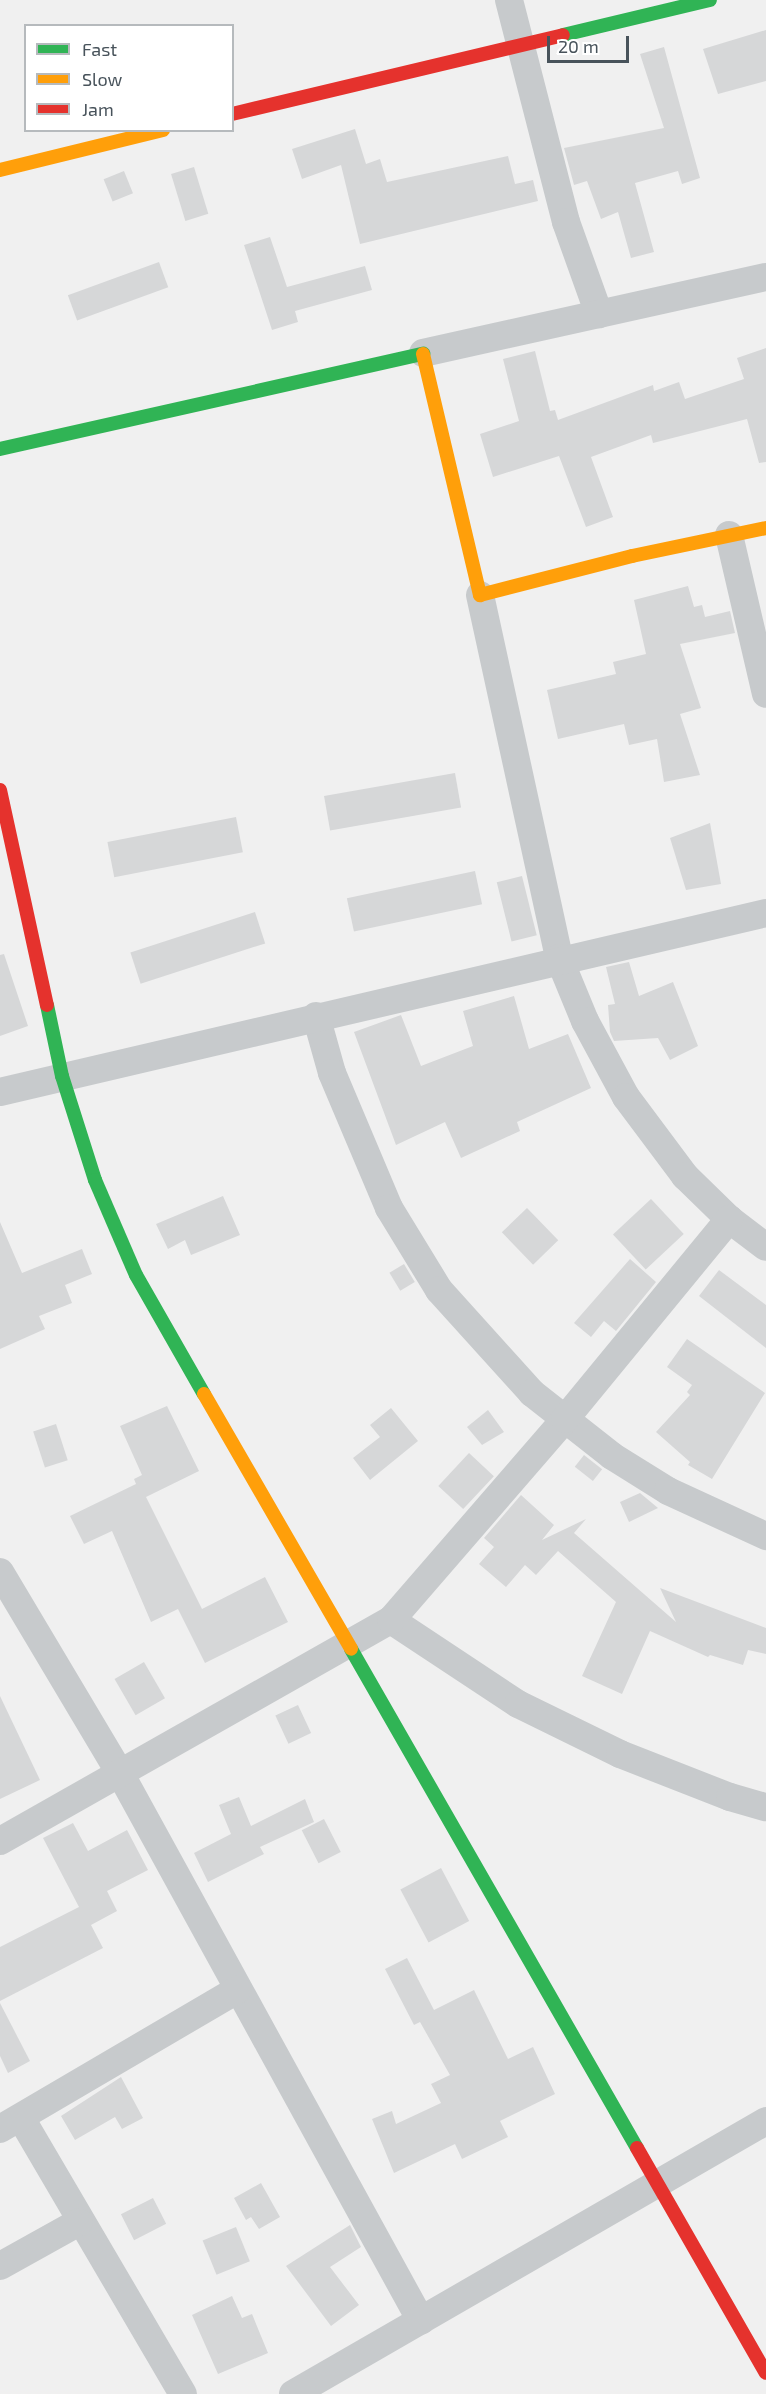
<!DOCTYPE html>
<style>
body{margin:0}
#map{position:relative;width:766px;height:2394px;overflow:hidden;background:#f0f0f0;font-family:"Exo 2",sans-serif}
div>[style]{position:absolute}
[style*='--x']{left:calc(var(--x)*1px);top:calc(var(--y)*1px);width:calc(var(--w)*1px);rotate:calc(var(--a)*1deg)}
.building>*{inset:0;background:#d6d7d8;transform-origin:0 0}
.street>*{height:28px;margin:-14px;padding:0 14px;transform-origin:14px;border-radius:14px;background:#c7cacc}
.fast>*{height:14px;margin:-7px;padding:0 7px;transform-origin:7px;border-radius:7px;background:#30b455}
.slow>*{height:14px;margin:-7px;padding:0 7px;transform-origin:7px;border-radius:7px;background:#ff9f0a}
.jam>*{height:14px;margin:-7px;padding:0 7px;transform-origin:7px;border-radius:7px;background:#e5322d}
span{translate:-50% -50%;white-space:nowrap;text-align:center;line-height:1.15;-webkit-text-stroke:6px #fff;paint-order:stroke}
.legend{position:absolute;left:24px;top:24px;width:210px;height:108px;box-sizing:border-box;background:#fff;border:2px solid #b6babd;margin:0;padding:8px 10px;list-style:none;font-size:18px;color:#48535b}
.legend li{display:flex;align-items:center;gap:12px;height:30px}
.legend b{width:30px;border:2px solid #b6babd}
.scale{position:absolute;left:547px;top:36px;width:82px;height:27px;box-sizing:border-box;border:3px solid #48535b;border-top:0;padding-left:8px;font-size:18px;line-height:21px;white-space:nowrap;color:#48535b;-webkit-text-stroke:4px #fff;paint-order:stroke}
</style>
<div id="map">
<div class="building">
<i style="clip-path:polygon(766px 30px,766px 81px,718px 94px,703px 49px)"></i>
<i style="clip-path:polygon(664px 47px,700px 178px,682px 184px,678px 171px,635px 183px,654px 252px,631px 258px,618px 212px,601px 219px,587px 181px,574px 185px,564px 148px,664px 128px,640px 54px)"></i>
<i style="clip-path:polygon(355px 129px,366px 164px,380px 159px,387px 182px,508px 156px,515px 184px,533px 180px,538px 201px,360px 244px,341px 165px,302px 179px,292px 149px)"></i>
<i style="left:194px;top:167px;width:49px;height:24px;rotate:73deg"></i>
<i style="left:124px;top:171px;width:24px;height:22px;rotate:68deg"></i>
<i style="clip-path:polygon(270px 237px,287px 287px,365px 266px,372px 290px,295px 311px,298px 322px,272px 330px,244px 245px)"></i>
<i style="left:159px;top:262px;width:27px;height:97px;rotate:70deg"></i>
<i style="clip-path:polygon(766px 348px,766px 462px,759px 463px,747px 419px,653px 443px,651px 435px,591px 457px,613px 517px,586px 527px,559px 456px,493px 477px,480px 434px,519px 421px,503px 359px,535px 351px,550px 411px,555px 410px,558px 420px,653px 385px,654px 391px,679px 382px,685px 399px,744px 379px,737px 358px)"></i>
<i style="clip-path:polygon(688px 586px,694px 607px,702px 605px,705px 617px,730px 611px,735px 633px,680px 644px,701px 708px,680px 714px,700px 775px,664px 782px,657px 739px,629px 745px,624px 724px,558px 739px,547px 690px,616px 674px,613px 662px,646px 654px,634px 600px)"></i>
<i style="left:455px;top:773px;width:35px;height:133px;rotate:80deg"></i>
<i style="left:236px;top:817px;width:36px;height:131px;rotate:79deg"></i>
<i style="clip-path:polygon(710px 823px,721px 884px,686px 890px,670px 838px)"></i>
<i style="left:475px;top:871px;width:34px;height:131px;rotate:78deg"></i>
<i style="left:522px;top:876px;width:61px;height:26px;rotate:76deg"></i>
<i style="left:255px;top:912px;width:33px;height:131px;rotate:72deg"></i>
<i style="clip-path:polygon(4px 954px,28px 1026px,0 1036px,0 955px)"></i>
<i style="clip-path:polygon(629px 962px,639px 996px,673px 982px,698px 1046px,670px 1060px,658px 1038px,614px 1041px,610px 1032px,608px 1005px,615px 1004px,606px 967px)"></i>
<i style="clip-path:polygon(514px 996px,529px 1049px,568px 1034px,591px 1088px,517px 1122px,520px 1131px,461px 1158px,445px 1122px,396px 1145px,354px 1032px,401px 1015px,421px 1066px,473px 1046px,463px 1011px)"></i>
<i style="clip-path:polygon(223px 1196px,240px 1235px,191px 1255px,185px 1240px,168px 1249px,156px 1224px)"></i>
<i style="left:651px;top:1199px;width:48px;height:52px;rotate:47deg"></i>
<i style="left:527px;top:1208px;width:45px;height:35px;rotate:46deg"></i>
<i style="clip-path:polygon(0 1222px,22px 1273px,82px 1249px,92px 1274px,65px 1285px,72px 1303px,39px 1316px,45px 1329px,0 1349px)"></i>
<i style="clip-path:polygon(630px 1259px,656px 1282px,616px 1331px,604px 1321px,591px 1337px,574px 1323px)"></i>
<i style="left:404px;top:1264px;width:21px;height:17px;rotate:59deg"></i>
<i style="clip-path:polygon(719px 1270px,766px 1305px,766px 1348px,699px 1296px)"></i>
<i style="clip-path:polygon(687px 1339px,765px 1393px,712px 1479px,688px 1465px,690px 1462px,656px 1432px,690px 1395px,687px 1392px,692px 1385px,667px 1367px)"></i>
<i style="clip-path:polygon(167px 1406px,199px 1471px,146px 1497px,202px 1609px,265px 1577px,288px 1622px,205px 1663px,178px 1609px,151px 1622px,112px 1531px,84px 1544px,70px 1516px,136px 1484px,134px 1479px,142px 1475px,120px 1426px)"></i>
<i style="clip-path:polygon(391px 1408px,418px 1441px,370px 1480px,353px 1458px,380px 1437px,370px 1425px)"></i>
<i style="clip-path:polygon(488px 1410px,504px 1432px,482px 1445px,467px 1427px)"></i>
<i style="left:56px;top:1424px;width:38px;height:24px;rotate:72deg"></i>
<i style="left:469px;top:1453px;width:34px;height:45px;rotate:43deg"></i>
<i style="left:584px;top:1455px;width:23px;height:15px;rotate:38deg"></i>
<i style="clip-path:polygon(640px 1493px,658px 1508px,629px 1522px,620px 1502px)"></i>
<i style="clip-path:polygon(521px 1495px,554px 1525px,542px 1540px,586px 1519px,574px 1533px,676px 1622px,660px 1588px,766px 1628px,766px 1654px,748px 1650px,743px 1665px,710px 1655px,708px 1657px,650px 1631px,622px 1694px,582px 1676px,616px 1602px,558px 1551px,536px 1575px,525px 1565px,506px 1587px,479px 1564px,494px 1547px,484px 1538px)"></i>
<i style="left:144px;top:1662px;width:42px;height:34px;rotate:60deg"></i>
<i style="clip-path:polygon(0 1696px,40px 1780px,0 1799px)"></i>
<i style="left:298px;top:1705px;width:31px;height:25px;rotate:65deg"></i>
<i style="clip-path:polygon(239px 1797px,251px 1826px,305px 1799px,314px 1822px,260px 1847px,264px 1854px,208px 1882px,194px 1853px,231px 1834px,219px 1805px)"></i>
<i style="left:324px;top:1819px;width:37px;height:25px;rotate:63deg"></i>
<i style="clip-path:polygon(73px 1823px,88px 1851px,127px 1830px,148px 1870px,107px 1891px,117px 1911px,91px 1925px,103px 1948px,0 2001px,0 1947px,79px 1907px,43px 1838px)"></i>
<i style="left:441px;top:1868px;width:60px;height:46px;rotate:62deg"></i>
<i style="clip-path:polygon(407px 1958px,434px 2010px,474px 1990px,508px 2059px,533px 2047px,555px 2094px,500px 2121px,508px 2137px,462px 2159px,455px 2144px,394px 2173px,372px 2119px,392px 2111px,396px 2124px,441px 2103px,431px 2084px,450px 2075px,420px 2022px,414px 2025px,385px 1969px)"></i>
<i style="clip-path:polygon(0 2003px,30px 2061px,8px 2073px,0 2056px)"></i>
<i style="clip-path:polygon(121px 2077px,143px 2118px,122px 2129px,115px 2117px,75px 2140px,61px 2116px)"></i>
<i style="clip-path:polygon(261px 2183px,280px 2217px,259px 2229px,251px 2217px,246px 2220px,234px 2198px)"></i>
<i style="left:153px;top:2198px;width:29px;height:36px;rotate:63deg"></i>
<i style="clip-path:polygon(350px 2225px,361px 2247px,330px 2267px,359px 2305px,331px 2326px,286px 2266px)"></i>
<i style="left:236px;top:2227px;width:37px;height:36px;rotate:68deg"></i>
<i style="clip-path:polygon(232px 2296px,242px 2318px,252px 2314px,268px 2353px,218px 2374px,192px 2315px)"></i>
</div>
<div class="street">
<i style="--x:509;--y:0;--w:229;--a:75.6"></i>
<i style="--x:566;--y:222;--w:98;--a:70.3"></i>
<i style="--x:423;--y:353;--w:351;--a:-12.5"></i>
<i style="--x:729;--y:535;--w:163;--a:76.9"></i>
<i style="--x:480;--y:595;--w:371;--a:77.7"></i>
<i style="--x:559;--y:958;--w:68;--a:67.6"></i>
<i style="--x:585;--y:1021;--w:86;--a:61.7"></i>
<i style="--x:626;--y:1097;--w:99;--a:53.2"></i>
<i style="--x:685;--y:1176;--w:62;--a:44.3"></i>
<i style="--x:729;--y:1219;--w:46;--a:37.1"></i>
<i style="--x:316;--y:1016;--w:59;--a:74.3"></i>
<i style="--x:332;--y:1073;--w:147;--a:67.1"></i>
<i style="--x:389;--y:1208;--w:96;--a:58.6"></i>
<i style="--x:439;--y:1290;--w:139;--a:47.9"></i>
<i style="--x:532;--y:1393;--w:102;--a:38.2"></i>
<i style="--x:612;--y:1456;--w:66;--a:32"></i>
<i style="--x:668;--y:1491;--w:108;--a:24.7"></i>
<i style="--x:0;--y:1092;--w:787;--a:-13.15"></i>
<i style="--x:0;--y:1572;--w:234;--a:59.2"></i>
<i style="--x:120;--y:1773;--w:625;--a:61.22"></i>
<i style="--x:391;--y:1620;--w:152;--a:33.5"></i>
<i style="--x:518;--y:1704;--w:114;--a:26.1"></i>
<i style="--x:620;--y:1754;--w:118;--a:21.4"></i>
<i style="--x:730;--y:1797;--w:37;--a:16"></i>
<i style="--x:0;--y:1841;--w:449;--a:-29.5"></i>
<i style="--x:391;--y:1620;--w:266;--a:-49.1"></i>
<i style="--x:565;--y:1419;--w:259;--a:-50.6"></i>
<i style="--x:21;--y:2118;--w:320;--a:59.6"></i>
<i style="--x:0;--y:2129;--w:275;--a:-30.4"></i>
<i style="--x:0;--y:2266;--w:90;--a:-29.1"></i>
<i style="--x:293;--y:2394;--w:546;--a:-29.99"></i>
</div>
<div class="fast">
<i style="--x:563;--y:35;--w:151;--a:-13.4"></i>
<i style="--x:0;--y:449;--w:434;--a:-12.7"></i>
<i style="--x:47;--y:1005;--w:73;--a:78.1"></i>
<i style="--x:62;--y:1076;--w:109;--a:72.4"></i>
<i style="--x:95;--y:1180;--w:103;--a:66.7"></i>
<i style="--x:136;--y:1275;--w:137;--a:60.3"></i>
<i style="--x:351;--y:1649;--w:575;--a:60.18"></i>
</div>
<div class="slow">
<i style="--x:0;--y:170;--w:168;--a:-13.8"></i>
<i style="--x:423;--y:354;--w:248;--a:76.7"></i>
<i style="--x:480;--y:595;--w:157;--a:-14.4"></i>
<i style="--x:632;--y:556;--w:137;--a:-11.8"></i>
<i style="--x:204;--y:1394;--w:294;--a:60"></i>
</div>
<div class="jam">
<i style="--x:232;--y:114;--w:340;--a:-13.4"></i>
<i style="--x:0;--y:790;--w:220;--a:77.7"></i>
<i style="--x:637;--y:2148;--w:259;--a:60.2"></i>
</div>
<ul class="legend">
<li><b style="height:8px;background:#30b455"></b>Fast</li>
<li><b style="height:8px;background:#ff9f0a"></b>Slow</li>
<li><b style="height:8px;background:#e5322d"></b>Jam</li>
</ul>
<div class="scale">20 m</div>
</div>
